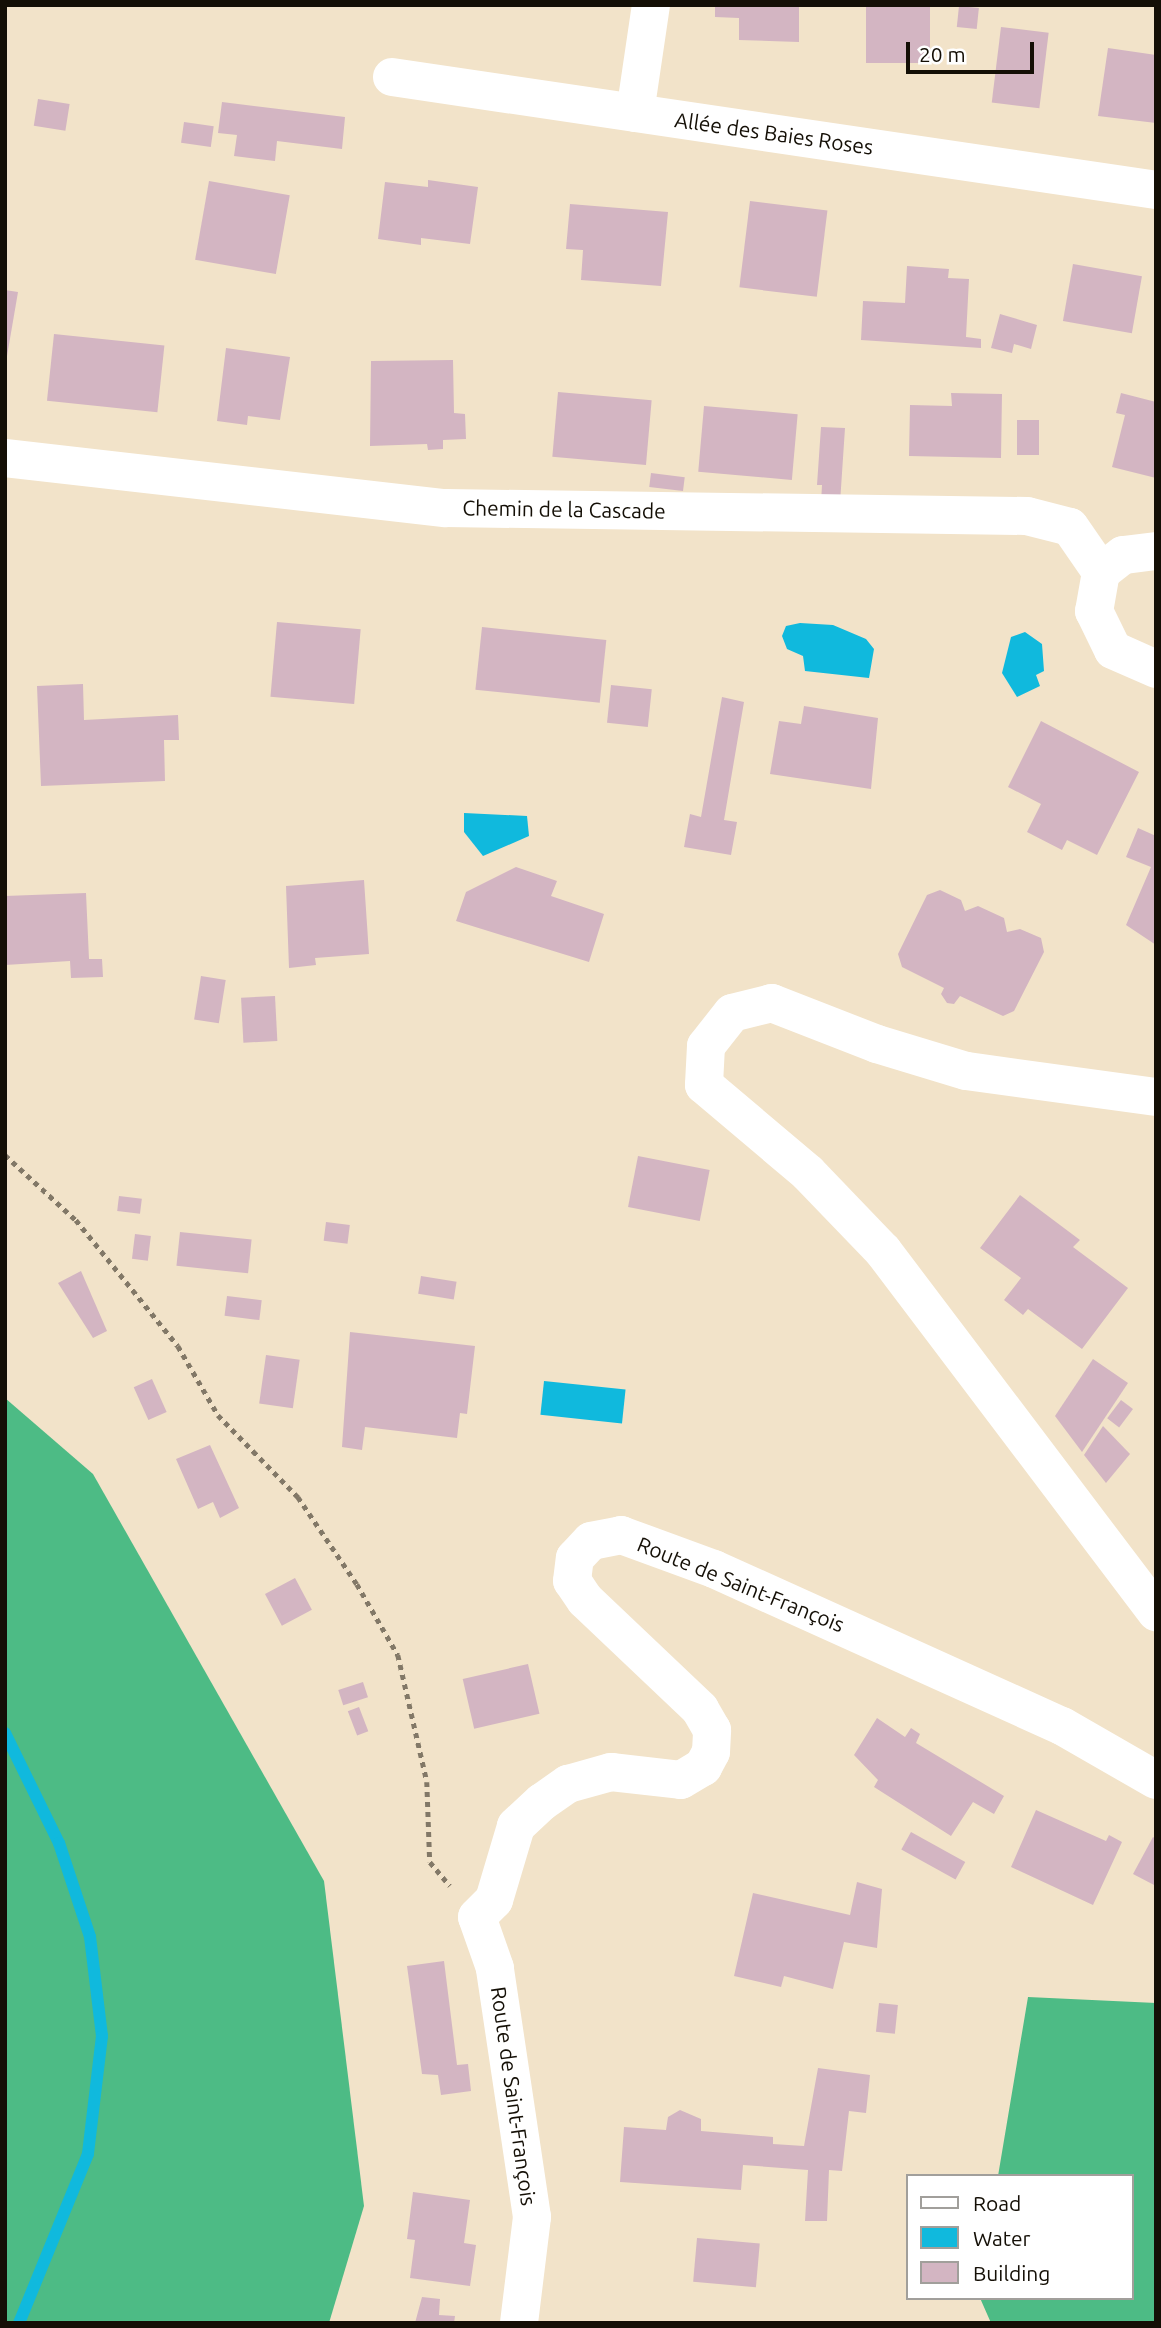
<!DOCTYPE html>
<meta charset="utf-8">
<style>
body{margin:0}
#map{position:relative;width:1161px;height:2328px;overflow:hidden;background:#f2e3c9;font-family:Ubuntu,sans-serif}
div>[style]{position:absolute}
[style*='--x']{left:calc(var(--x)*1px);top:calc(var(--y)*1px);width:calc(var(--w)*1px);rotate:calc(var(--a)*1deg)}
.forest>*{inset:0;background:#4dbb85}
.water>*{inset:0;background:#10b9dd;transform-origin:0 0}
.stream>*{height:12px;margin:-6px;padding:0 6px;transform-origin:6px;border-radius:6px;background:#10b9dd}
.building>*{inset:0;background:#d3b5c2;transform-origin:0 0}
.path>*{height:4.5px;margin-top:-2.25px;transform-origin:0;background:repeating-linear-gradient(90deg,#827867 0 5px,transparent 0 10px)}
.minor>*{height:38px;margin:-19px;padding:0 19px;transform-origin:19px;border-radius:19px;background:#fff}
.major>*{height:38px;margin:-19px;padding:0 19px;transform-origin:19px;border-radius:19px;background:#fff}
span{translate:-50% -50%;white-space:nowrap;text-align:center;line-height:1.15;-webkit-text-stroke:6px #fff;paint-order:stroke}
.street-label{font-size:21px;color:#140f06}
.frame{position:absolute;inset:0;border:7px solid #140f06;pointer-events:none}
.legend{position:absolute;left:906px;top:2174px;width:228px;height:126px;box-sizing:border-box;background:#fff;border:2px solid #a19f9b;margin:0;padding:9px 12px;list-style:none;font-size:21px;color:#140f06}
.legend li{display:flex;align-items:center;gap:14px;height:35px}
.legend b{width:35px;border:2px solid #a19f9b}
.scale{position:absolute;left:906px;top:42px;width:128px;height:32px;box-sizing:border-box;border:4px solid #140f06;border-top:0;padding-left:9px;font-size:21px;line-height:24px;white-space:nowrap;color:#140f06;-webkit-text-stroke:5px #fff;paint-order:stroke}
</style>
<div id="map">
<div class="forest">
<i style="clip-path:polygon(5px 1398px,93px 1474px,324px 1881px,364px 2206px,329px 2323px,5px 2323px)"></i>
<i style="clip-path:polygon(1028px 1997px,1156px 2003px,1156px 2323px,991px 2323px,980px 2298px,1131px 2298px,1131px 2176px,998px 2176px)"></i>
</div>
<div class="water">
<i style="clip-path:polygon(800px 623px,833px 625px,866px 639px,874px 649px,869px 678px,805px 671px,803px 656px,787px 649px,782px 636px,786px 626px)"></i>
<i style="clip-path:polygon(1025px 632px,1042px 644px,1044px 671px,1036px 675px,1040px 686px,1017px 697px,1002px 673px,1011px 637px)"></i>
<i style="clip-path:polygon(464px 813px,527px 816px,529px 836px,483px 856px,464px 832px)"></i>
<i style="left:544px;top:1381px;width:82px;height:34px;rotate:6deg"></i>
</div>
<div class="stream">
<i style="--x:5;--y:1733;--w:123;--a:63.9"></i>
<i style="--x:59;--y:1843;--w:99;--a:71.7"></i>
<i style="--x:90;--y:1937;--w:100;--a:83.1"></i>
<i style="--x:102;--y:2036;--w:119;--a:96.8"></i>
<i style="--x:88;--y:2154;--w:183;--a:112.2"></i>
</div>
<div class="building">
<i style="clip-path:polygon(715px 5px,799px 5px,799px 42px,739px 40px,739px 18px,715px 17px)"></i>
<i style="left:866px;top:5px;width:64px;height:58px"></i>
<i style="left:959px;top:6px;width:20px;height:21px;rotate:6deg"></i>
<i style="left:1001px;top:27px;width:48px;height:76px;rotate:7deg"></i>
<i style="clip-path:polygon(1108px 48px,1156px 55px,1156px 123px,1098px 116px)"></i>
<i style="left:38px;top:99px;width:32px;height:27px;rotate:9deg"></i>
<i style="clip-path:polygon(222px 102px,345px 117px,342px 149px,277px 141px,275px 161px,234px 156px,237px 135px,218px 133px)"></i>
<i style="left:184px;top:122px;width:30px;height:21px;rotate:8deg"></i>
<i style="clip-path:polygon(428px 180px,478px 187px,470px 244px,421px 238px,421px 245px,378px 239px,385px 182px,428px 187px)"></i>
<i style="left:209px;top:181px;width:82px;height:80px;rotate:10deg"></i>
<i style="left:750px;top:201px;width:78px;height:87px;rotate:7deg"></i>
<i style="clip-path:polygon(570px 204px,668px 212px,661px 286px,581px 280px,583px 250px,566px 249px)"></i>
<i style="left:1073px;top:264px;width:70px;height:58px;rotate:10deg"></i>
<i style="clip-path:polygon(907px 266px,949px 269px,948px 278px,969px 279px,966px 337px,981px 339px,981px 348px,861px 340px,863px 301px,905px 303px)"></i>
<i style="clip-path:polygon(5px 290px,18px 292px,7px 356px,5px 356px)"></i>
<i style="clip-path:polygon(1000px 314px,1037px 325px,1031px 349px,1014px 344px,1012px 353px,991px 348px)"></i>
<i style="left:54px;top:334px;width:111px;height:67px;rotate:6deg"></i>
<i style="clip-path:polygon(226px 348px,290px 357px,280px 420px,248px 416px,247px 425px,217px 421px)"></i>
<i style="clip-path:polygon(453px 360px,454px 413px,465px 414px,466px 439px,443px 440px,443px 449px,428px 450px,427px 444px,370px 446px,371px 361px)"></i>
<i style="left:558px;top:392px;width:94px;height:65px;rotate:5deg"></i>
<i style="clip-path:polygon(951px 393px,1002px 394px,1001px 458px,909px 456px,910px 405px,952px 406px)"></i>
<i style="clip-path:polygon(1121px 393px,1156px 402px,1156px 478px,1112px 467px,1125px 415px,1116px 413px)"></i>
<i style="left:704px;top:406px;width:94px;height:66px;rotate:5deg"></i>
<i style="left:1017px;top:420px;width:22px;height:35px"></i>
<i style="clip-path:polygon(821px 427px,845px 428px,840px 503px,821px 503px,822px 485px,817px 485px)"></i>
<i style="left:651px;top:473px;width:34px;height:14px;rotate:7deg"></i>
<i style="left:277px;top:622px;width:84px;height:75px;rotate:5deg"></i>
<i style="left:482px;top:627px;width:125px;height:63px;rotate:6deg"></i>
<i style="clip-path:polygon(83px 684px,84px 720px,178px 715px,179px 740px,164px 740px,165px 781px,41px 786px,37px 686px)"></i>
<i style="left:611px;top:685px;width:41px;height:38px;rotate:6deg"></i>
<i style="clip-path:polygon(722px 697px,744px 702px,724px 820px,737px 822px,731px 855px,684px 847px,690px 814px,701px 817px)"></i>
<i style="clip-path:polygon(804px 706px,878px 718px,871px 789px,770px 774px,779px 721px,801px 724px)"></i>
<i style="clip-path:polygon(1041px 721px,1139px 772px,1097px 855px,1067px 840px,1062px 850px,1027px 832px,1041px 804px,1008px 787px)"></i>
<i style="clip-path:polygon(1138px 828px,1156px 836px,1156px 945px,1126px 925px,1151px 867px,1126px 857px)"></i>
<i style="clip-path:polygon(516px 867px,557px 881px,551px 896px,604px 914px,589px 962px,456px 921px,466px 892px)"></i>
<i style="clip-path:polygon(364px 880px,369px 954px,315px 958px,316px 965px,289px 968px,286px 886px)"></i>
<i style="clip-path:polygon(940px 890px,961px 900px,965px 911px,978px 906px,1004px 918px,1007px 932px,1020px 929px,1041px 938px,1044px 952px,1014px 1011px,1003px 1016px,960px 996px,954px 1004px,947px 1003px,941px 994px,944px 988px,902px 967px,898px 954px,927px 895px)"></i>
<i style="clip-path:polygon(86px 893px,89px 959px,102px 959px,103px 977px,71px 978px,70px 961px,5px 965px,5px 896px)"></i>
<i style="left:201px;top:976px;width:25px;height:44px;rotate:9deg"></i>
<i style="left:275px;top:996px;width:45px;height:34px;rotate:87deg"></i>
<i style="left:638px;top:1156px;width:73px;height:52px;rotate:11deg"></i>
<i style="clip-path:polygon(1020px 1195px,1080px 1240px,1073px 1247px,1128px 1288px,1082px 1349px,1028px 1309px,1023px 1315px,1004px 1300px,1021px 1278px,980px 1248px)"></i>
<i style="left:119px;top:1196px;width:23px;height:15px;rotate:7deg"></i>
<i style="left:326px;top:1222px;width:24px;height:19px;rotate:7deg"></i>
<i style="left:180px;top:1232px;width:72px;height:34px;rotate:6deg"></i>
<i style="left:135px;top:1234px;width:16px;height:25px;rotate:7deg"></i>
<i style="clip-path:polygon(81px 1271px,107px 1331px,93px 1338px,58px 1283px)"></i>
<i style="left:421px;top:1276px;width:36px;height:18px;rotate:9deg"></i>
<i style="left:227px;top:1296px;width:35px;height:20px;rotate:7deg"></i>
<i style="clip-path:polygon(350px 1332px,475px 1346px,467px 1414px,460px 1413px,457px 1438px,365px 1427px,362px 1450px,342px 1447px)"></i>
<i style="left:266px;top:1355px;width:34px;height:49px;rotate:8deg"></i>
<i style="clip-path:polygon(1093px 1359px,1128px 1383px,1082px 1452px,1055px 1416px)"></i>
<i style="left:152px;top:1379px;width:36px;height:20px;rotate:66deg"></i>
<i style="left:1121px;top:1400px;width:15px;height:23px;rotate:37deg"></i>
<i style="clip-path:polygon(1103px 1426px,1130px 1454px,1106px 1483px,1084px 1455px)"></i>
<i style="clip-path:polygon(210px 1445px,239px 1508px,220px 1518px,213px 1502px,198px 1509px,176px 1459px)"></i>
<i style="left:295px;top:1578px;width:36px;height:34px;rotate:62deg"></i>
<i style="left:528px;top:1664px;width:51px;height:67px;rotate:77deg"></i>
<i style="left:363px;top:1682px;width:16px;height:26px;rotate:72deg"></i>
<i style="left:359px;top:1707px;width:26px;height:12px;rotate:69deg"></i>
<i style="clip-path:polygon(877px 1718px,905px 1737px,911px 1728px,920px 1734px,916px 1743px,1004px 1796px,994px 1814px,973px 1802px,951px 1836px,874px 1787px,878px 1780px,854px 1755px)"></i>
<i style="clip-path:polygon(1036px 1810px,1106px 1841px,1109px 1835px,1122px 1842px,1093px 1905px,1011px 1867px)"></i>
<i style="left:911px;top:1832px;width:62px;height:20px;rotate:29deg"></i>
<i style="clip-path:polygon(1153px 1837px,1156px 1839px,1156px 1886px,1133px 1874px)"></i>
<i style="clip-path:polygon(857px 1882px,882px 1889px,877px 1948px,844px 1942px,833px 1989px,784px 1976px,781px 1987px,734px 1976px,753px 1893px,850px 1915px)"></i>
<i style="clip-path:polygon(444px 1961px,457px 2065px,468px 2064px,471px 2091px,441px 2095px,438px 2075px,422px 2074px,407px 1966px)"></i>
<i style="left:879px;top:2003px;width:19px;height:29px;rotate:6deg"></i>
<i style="clip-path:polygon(818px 2068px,870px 2075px,866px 2113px,849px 2111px,842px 2171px,829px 2170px,827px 2221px,805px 2221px,808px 2170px,743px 2165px,741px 2190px,620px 2182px,624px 2127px,666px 2130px,668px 2117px,680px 2110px,701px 2119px,701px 2131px,773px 2137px,773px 2144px,804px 2146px)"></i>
<i style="clip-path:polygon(413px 2192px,470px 2200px,464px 2243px,476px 2245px,470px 2286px,410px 2278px,415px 2240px,407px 2239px)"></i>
<i style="left:697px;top:2238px;width:63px;height:44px;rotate:5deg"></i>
<i style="clip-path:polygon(422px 2297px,440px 2299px,439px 2315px,455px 2316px,454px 2323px,415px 2323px)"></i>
</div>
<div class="path">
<i style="--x:5;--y:1155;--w:96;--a:42.5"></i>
<i style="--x:76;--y:1220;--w:162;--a:51"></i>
<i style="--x:178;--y:1346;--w:80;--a:59.9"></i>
<i style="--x:218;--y:1415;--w:115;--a:45.7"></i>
<i style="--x:298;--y:1497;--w:105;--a:55.9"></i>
<i style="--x:357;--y:1584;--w:82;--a:60"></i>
<i style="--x:398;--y:1655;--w:130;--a:77.1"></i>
<i style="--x:427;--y:1782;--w:80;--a:87.9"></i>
<i style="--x:430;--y:1862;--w:31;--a:50"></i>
</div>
<div class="minor">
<i style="--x:392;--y:77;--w:772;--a:8.41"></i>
<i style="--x:635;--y:113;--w:109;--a:-81.6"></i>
<i style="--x:5;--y:458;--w:444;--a:6.5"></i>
<i style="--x:446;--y:508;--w:581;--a:0.79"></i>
<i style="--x:1027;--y:516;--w:44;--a:14.3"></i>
<i style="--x:1070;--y:527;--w:55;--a:55.4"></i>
</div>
<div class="major">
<i style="--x:1156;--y:551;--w:33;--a:173"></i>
<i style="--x:1123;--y:555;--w:28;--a:142"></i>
<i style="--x:1101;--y:572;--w:40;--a:100"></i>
<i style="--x:1094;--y:611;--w:43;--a:64"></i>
<i style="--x:1113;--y:650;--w:47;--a:23.8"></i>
<i style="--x:1156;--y:1097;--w:192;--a:-172.2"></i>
<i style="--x:966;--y:1071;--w:93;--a:-163.1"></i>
<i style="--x:877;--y:1044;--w:113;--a:-158.7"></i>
<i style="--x:772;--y:1003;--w:41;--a:166"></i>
<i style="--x:732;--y:1013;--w:42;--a:128.2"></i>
<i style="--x:706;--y:1046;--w:39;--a:93"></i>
<i style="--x:704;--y:1085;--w:136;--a:40.2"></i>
<i style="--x:808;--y:1173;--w:108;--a:46.1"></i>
<i style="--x:883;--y:1251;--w:453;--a:52.9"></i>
<i style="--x:519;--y:2323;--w:107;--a:-83"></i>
<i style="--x:532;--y:2217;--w:252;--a:-98.5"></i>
<i style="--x:495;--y:1968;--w:54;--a:-109.4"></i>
<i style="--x:477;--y:1917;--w:24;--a:-45"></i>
<i style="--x:494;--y:1900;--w:77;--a:-73.4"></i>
<i style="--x:516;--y:1826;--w:35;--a:-43"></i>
<i style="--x:542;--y:1802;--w:32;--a:-35"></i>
<i style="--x:568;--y:1784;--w:45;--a:-15.6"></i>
<i style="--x:611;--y:1772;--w:70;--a:6.5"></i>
<i style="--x:681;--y:1780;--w:26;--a:-31"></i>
<i style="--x:703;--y:1767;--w:17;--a:-62"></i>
<i style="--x:711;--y:1752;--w:22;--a:-87"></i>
<i style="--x:712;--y:1730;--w:24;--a:-120"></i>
<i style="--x:700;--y:1709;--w:158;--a:-136.5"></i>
<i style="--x:585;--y:1600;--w:23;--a:-124"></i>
<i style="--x:572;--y:1581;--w:23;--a:-83"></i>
<i style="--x:575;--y:1558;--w:23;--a:-47"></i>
<i style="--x:591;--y:1541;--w:31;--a:-11"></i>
<i style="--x:621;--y:1535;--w:99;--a:20.1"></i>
<i style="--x:714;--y:1569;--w:382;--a:24.3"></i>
<i style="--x:1062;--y:1726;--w:108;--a:29.9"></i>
</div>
<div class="street-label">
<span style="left:774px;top:133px;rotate:8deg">Allée des Baies Roses</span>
<span style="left:564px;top:509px;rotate:1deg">Chemin de la Cascade</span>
<span style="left:741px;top:1584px;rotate:22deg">Route de Saint-François</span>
<span style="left:514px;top:2096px;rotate:82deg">Route de Saint-François</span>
</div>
<div class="frame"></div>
<ul class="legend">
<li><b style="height:9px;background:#fff"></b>Road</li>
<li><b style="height:19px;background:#10b9dd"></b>Water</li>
<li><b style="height:19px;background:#d3b5c2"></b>Building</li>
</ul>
<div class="scale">20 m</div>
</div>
